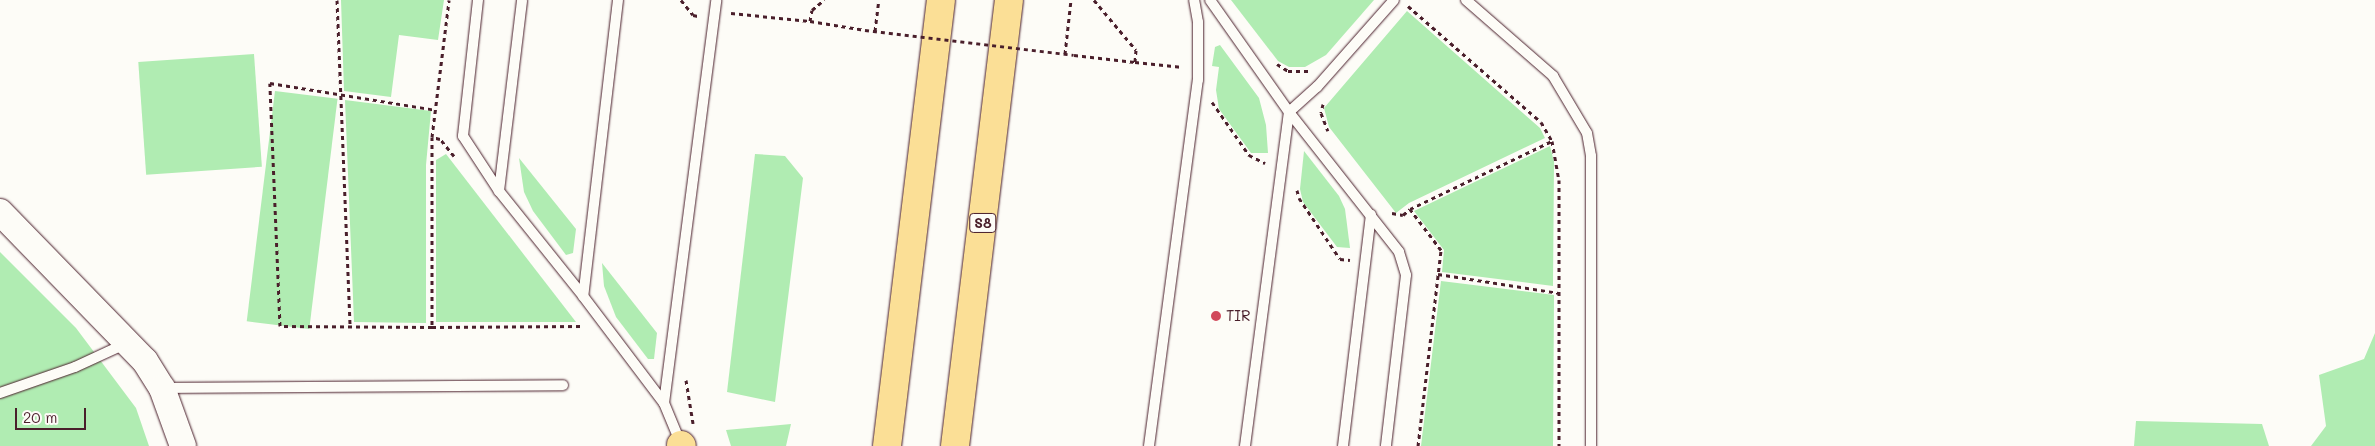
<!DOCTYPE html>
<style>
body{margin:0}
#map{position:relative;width:2375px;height:446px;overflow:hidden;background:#fdfcf7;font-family:Mali,sans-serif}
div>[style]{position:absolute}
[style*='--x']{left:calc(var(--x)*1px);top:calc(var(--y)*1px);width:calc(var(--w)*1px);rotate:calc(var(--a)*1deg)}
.green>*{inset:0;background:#b0ecb2;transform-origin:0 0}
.path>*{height:3px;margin-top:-1.5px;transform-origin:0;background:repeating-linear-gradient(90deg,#4a1f2b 0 4px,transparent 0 8px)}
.roads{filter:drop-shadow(0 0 1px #4a1f2b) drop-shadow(0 0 1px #4a1f2b)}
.service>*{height:10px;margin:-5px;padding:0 5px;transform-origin:5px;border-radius:5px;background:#fdfcf7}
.tertiary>*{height:26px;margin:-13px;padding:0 13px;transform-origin:13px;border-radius:13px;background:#fdfcf7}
.motorway>*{height:28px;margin:-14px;padding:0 14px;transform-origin:14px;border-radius:14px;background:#fbdf96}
.path-bridge>*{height:3px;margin-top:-1.5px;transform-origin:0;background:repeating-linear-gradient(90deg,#4a1f2b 0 4px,transparent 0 8px)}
.dots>*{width:14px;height:14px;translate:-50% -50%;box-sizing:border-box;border:2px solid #fdfcf7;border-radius:50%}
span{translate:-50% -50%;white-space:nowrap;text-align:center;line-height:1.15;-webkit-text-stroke:5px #fdfcf7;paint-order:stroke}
.shield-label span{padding:1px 4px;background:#fdfcf7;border:1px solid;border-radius:4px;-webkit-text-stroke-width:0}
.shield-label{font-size:14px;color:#4a1f2b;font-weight:700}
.poi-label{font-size:15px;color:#4a1f2b}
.left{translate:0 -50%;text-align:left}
.scale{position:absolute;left:15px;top:408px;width:71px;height:22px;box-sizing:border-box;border:2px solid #4a1f2b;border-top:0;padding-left:6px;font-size:15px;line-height:18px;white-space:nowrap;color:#4a1f2b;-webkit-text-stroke:4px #fdfcf7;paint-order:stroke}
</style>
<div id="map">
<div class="green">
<i style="clip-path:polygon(341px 0,444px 0,438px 40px,399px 35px,391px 97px,344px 91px)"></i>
<i style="clip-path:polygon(1231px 0,1374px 0,1326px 55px,1305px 67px,1289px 67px,1278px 61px)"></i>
<i style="clip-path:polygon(1407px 11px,1540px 128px,1545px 138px,1409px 203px,1396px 213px,1329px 127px,1324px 108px)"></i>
<i style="clip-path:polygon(1220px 45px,1259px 98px,1266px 125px,1268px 153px,1251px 153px,1219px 109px,1216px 90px,1219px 67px,1212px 66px,1215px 47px)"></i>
<i style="left:254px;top:54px;width:113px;height:116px;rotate:86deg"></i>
<i style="left:275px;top:91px;width:63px;height:232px;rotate:7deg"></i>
<i style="clip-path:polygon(345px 100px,431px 111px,426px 165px,426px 323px,354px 322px)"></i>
<i style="clip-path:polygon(1550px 146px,1554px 162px,1553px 286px,1442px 272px,1444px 250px,1414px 211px)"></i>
<i style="clip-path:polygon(1304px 151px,1339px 196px,1345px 209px,1350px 248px,1337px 247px,1303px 202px,1300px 189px)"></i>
<i style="clip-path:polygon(446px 154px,576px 322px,436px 322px,436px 160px)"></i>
<i style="clip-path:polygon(755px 154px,785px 156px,803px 178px,775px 402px,727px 392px)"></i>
<i style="clip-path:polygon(519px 158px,576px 229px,573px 253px,566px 255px,533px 211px,524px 192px)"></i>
<i style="clip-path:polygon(0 252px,76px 328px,136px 408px,149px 446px,0 446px)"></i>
<i style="clip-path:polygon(602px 263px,657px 333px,654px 359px,648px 359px,616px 317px,604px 286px)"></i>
<i style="clip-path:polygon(1441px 281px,1554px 295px,1553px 446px,1421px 446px)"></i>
<i style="clip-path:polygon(2375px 333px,2375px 446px,2311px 446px,2326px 426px,2319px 375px,2364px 359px)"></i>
<i style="clip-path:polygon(2136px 421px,2262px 424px,2269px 446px,2134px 446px)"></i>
<i style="clip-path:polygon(791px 424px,786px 446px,731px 446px,726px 430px)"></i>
</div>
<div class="path">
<i style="--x:337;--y:0;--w:326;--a:87.7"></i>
<i style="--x:681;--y:0;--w:19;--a:51"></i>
<i style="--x:693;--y:15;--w:5;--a:11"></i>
<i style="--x:1094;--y:0;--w:65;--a:50"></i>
<i style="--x:1136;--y:50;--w:12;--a:95"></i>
<i style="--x:1135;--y:62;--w:48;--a:5.9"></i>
<i style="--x:1408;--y:6;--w:176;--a:41.1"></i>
<i style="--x:1541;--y:122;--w:22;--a:60"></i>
<i style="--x:1552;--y:141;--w:40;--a:80"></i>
<i style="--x:1559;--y:180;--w:266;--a:90"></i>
<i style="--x:731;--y:13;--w:79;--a:5.8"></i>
<i style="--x:810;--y:21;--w:11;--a:-80"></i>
<i style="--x:812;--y:10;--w:16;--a:-40"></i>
<i style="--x:810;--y:21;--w:56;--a:9.3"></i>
<i style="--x:875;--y:31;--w:31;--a:-83"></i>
<i style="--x:1065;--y:54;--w:54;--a:-83.7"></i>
<i style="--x:1074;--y:55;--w:61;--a:6.5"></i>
<i style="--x:1277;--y:64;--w:13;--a:32"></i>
<i style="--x:1288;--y:71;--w:20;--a:0"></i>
<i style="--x:1212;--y:102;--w:65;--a:55.1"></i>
<i style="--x:1249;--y:155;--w:18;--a:27"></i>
<i style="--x:1323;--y:104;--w:9;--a:103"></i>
<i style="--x:1321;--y:113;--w:19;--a:69"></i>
<i style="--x:432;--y:137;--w:138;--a:-82.9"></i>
<i style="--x:454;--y:156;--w:22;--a:-129"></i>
<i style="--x:440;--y:139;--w:8;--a:-166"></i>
<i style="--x:432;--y:137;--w:190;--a:90"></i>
<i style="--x:432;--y:327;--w:152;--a:-0.4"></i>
<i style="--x:1297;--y:190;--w:8;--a:76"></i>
<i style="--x:1299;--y:198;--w:73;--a:56.1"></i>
<i style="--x:1340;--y:259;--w:10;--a:6"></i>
<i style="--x:1392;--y:213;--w:11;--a:10"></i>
<i style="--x:1403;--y:215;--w:9;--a:-41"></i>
<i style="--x:1438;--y:274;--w:122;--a:8.9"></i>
<i style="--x:432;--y:327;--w:152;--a:-179.6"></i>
<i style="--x:280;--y:326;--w:243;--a:-92.4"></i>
<i style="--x:270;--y:83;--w:168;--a:9.2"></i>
<i style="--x:686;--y:380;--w:44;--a:80.8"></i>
<i style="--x:1418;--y:446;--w:197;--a:-83.3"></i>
<i style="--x:1441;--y:250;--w:51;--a:-127.1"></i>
<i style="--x:1410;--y:209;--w:157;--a:-25.6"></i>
</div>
<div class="roads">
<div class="service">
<i style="--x:478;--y:0;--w:137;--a:96.3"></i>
<i style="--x:463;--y:136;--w:66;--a:56.8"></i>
<i style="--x:499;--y:191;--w:134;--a:51.3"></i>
<i style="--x:618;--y:0;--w:298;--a:96.7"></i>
<i style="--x:583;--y:296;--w:134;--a:52.9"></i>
<i style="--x:664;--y:403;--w:44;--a:67.5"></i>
<i style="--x:1210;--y:0;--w:137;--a:54.8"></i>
<i style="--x:1289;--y:112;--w:178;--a:51.8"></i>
<i style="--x:1399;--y:252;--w:24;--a:73"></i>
<i style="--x:1406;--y:275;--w:172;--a:96.7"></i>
<i style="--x:1466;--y:0;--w:116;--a:41.1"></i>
<i style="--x:1553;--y:76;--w:66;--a:59.2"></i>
<i style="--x:1587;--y:133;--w:23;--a:80"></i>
<i style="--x:1591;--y:156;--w:290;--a:90"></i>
<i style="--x:499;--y:191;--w:192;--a:-83.1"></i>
<i style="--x:164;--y:388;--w:399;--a:-0.4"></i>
<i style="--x:0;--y:393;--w:79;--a:-19.1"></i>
<i style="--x:75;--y:367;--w:57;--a:-24.8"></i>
<i style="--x:664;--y:403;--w:406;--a:-82.6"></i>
<i style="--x:1149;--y:446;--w:369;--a:-82.4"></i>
<i style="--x:1198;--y:80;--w:58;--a:-90"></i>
<i style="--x:1198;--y:22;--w:22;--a:-100"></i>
<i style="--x:1245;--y:446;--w:337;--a:-82.5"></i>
<i style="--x:1289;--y:112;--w:38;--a:-42"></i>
<i style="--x:1317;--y:87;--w:116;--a:-48.5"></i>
<i style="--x:1343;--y:446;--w:233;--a:-83.1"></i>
</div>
<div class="tertiary">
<i style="--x:0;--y:212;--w:208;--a:45.8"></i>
<i style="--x:145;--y:361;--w:32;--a:58"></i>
<i style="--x:162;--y:388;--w:62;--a:70.1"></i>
</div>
<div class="motorway">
<i style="--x:681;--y:445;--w:1;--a:45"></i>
<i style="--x:887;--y:446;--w:449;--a:-83.1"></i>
<i style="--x:955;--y:446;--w:449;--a:-83.1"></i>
</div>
</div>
<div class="path-bridge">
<i style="--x:865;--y:30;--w:210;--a:6.8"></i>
</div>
<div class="dots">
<i style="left:1216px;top:316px;background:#d1495b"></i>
</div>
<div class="shield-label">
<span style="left:983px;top:223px">S8</span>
</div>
<div class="poi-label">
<span class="left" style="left:1226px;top:316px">TIR</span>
</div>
<div class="scale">20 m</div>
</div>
